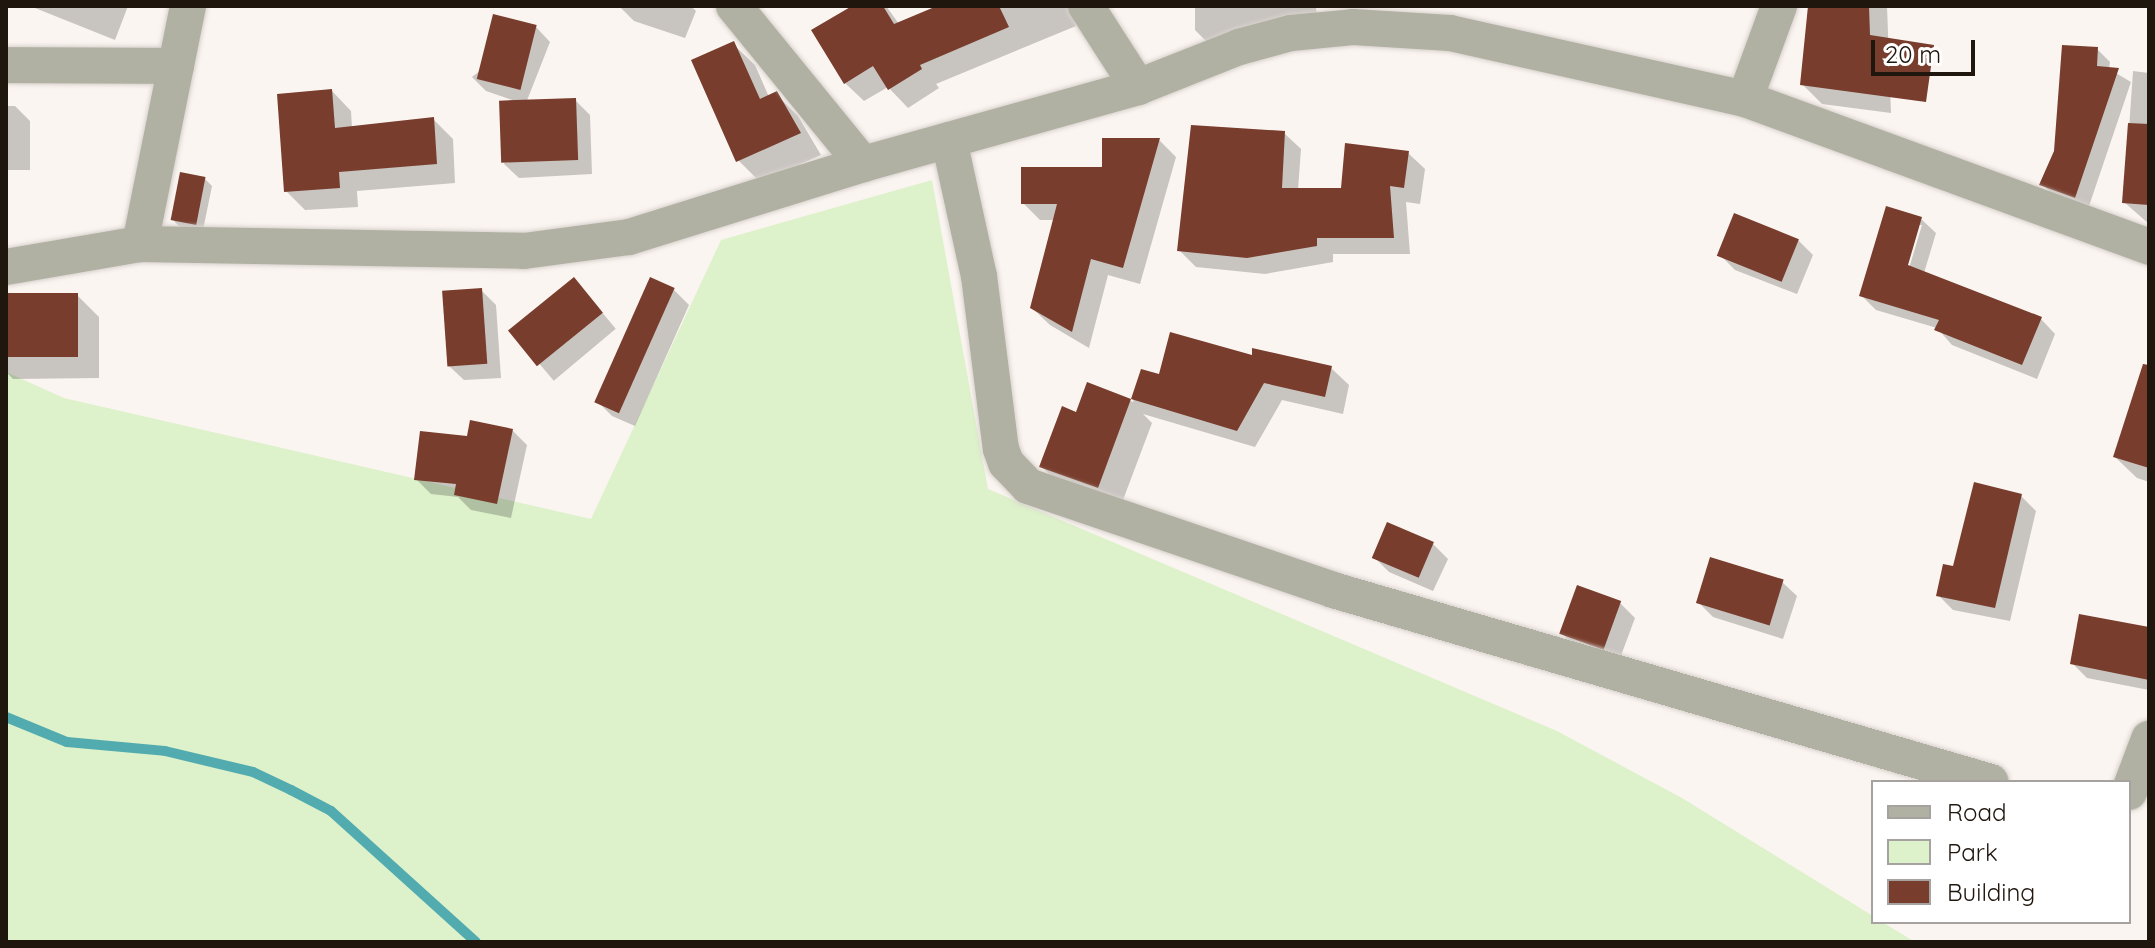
<!DOCTYPE html>
<style>
body{margin:0}
#map{position:relative;width:2155px;height:948px;overflow:hidden;background:#fbf5f1;font-family:Quicksand,sans-serif}
div>[style]{position:absolute}
[style*='--x']{left:calc(var(--x)*1px);top:calc(var(--y)*1px);width:calc(var(--w)*1px);rotate:calc(var(--a)*1deg)}
.green>*{inset:0;background:#ddf1cb}
.shadow>*{inset:0;background:#0003;transform-origin:0 0}
.stream>*{height:10px;margin:-5px;padding:0 5px;transform-origin:5px;border-radius:5px;background:#52acaf}
.building>*{inset:0;background:#783d2c;transform-origin:0 0}
.roads{filter:drop-shadow(0 0 2px #d8d1cd) drop-shadow(0 0 2px #d8d1cd)}
.minor>*{height:36px;margin:-18px;padding:0 18px;transform-origin:18px;border-radius:18px;background:#b0b1a3}
span{translate:-50% -50%;white-space:nowrap;text-align:center;line-height:1.15;-webkit-text-stroke:8px #fff;paint-order:stroke}
.frame{position:absolute;inset:0;border:8px solid #1f160e;pointer-events:none}
.legend{position:absolute;left:1871px;top:780px;width:260px;height:144px;box-sizing:border-box;background:#fff;border:2px solid #a5a29f;margin:0;padding:10px 14px;list-style:none;font-size:24px;color:#1f160e}
.legend li{display:flex;align-items:center;gap:16px;height:40px}
.legend b{width:40px;border:2px solid #a5a29f}
.scale{position:absolute;left:1871px;top:40px;width:104px;height:36px;box-sizing:border-box;border:4px solid #1f160e;border-top:0;padding-left:10px;font-size:24px;line-height:28px;white-space:nowrap;color:#1f160e;-webkit-text-stroke:6px #fff;paint-order:stroke}
</style>
<div id="map">
<div class="green">
<i style="clip-path:polygon(932px 180px,988px 489px,1557px 731px,1682px 798px,1873px 916px,1873px 922px,1882px 922px,1915px 942px,6px 942px,6px 372px,64px 398px,591px 519px,721px 240px)"></i>
</div>
<div class="shadow">
<i style="clip-path:polygon(30px 6px,128px 6px,115px 40px)"></i>
<i style="clip-path:polygon(619px 6px,691px 6px,696px 11px,685px 38px,634px 21px)"></i>
<i style="clip-path:polygon(855px 6px,886px 6px,899px 24px,947px 6px,1070px 6px,1076px 26px,936px 84px,939px 88px,908px 108px,888px 87px,864px 101px,845px 83px)"></i>
<i style="clip-path:polygon(1195px 6px,1316px 6px,1317px 25px,1210px 45px,1195px 30px)"></i>
<i style="clip-path:polygon(1810px 6px,1887px 6px,1891px 113px,1822px 104px,1802px 84px)"></i>
<i style="clip-path:polygon(536px 27px,550px 42px,526px 103px,575px 100px,590px 115px,592px 174px,519px 178px,504px 164px,521px 103px,486px 91px,472px 77px)"></i>
<i style="clip-path:polygon(733px 44px,755px 65px,769px 97px,776px 94px,798px 116px,821px 155px,760px 182px,738px 160px)"></i>
<i style="clip-path:polygon(2097px 49px,2110px 62px,2109px 69px,2131px 82px,2088px 209px,2055px 197px,2042px 184px)"></i>
<i style="clip-path:polygon(2133px 71px,2149px 73px,2149px 224px,2124px 202px)"></i>
<i style="clip-path:polygon(332px 91px,351px 111px,352px 128px,433px 119px,453px 139px,455px 183px,357px 191px,358px 207px,305px 210px,286px 191px)"></i>
<i style="clip-path:polygon(6px 106px,15px 106px,30px 121px,30px 170px,6px 170px)"></i>
<i style="clip-path:polygon(1284px 133px,1301px 149px,1298px 190px,1342px 190px,1408px 153px,1425px 169px,1420px 204px,1406px 202px,1410px 254px,1333px 254px,1333px 262px,1265px 274px,1196px 267px,1179px 250px)"></i>
<i style="clip-path:polygon(1159px 140px,1176px 157px,1140px 284px,1108px 275px,1089px 348px,1050px 325px,1032px 308px,1055px 220px,1040px 220px,1023px 203px)"></i>
<i style="clip-path:polygon(205px 179px,212px 186px,203px 230px,179px 226px,172px 219px)"></i>
<i style="clip-path:polygon(evenodd,1921px 219px,1936px 233px,1924px 273px,2041px 319px,2055px 334px,2037px 379px,1952px 345px,1937px 328px,1876px 310px,1861px 295px,1921px 219px,1918px 225px,1922px 225px,1907px 275px,1903px 274px,1918px 225px)"></i>
<i style="clip-path:polygon(1798px 240px,1813px 255px,1797px 294px,1735px 270px,1720px 255px)"></i>
<i style="left:574px;top:279px;width:65px;height:81px;rotate:50deg"></i>
<i style="clip-path:polygon(651px 279px,674px 290px,689px 305px,635px 426px,612px 416px,597px 401px)"></i>
<i style="clip-path:polygon(481px 290px,496px 305px,501px 378px,464px 380px,449px 366px)"></i>
<i style="clip-path:polygon(77px 295px,99px 317px,99px 378px,13px 379px,6px 372px,6px 296px)"></i>
<i style="clip-path:polygon(1331px 368px,1349px 385px,1343px 414px,1282px 400px,1255px 447px,1143px 414px,1152px 423px,1120px 508px,1063px 488px,1041px 466px,1077px 415px,1089px 384px,1133px 402px,1142px 371px,1160px 376px)"></i>
<i style="clip-path:polygon(2149px 388px,2149px 482px,2137px 478px,2115px 457px)"></i>
<i style="clip-path:polygon(512px 430px,527px 445px,511px 518px,471px 510px,458px 497px,431px 494px,416px 479px,468px 438px)"></i>
<i style="clip-path:polygon(2021px 496px,2036px 511px,2010px 621px,1953px 610px,1938px 595px,1955px 568px)"></i>
<i style="clip-path:polygon(1433px 544px,1448px 559px,1433px 591px,1389px 572px,1374px 557px)"></i>
<i style="clip-path:polygon(1782px 582px,1797px 596px,1783px 639px,1713px 617px,1698px 602px)"></i>
<i style="clip-path:polygon(1620px 603px,1635px 618px,1619px 661px,1575px 647px,1561px 632px)"></i>
<i style="clip-path:polygon(2149px 629px,2149px 690px,2087px 678px,2072px 663px)"></i>
</div>
<div class="stream">
<i style="--x:6;--y:717;--w:66;--a:22.3"></i>
<i style="--x:67;--y:742;--w:98;--a:5.2"></i>
<i style="--x:165;--y:751;--w:90;--a:13.4"></i>
<i style="--x:253;--y:772;--w:42;--a:25.3"></i>
<i style="--x:291;--y:790;--w:45;--a:27.7"></i>
<i style="--x:331;--y:811;--w:195;--a:42.1"></i>
</div>
<div class="building">
<i style="clip-path:polygon(852px 6px,883px 6px,894px 24px,937px 6px,999px 6px,1009px 27px,920px 65px,922px 69px,888px 90px,873px 66px,844px 84px,811px 30px)"></i>
<i style="clip-path:polygon(1808px 6px,1869px 6px,1870px 35px,1934px 45px,1926px 102px,1800px 85px)"></i>
<i style="left:493px;top:14px;width:45px;height:67px;rotate:14deg"></i>
<i style="clip-path:polygon(734px 41px,760px 99px,777px 91px,801px 133px,736px 162px,691px 60px)"></i>
<i style="clip-path:polygon(2062px 45px,2098px 47px,2097px 66px,2119px 68px,2075px 198px,2039px 185px,2054px 151px)"></i>
<i style="clip-path:polygon(332px 89px,335px 128px,434px 117px,437px 164px,339px 172px,340px 188px,284px 192px,277px 94px)"></i>
<i style="left:576px;top:98px;width:62px;height:77px;rotate:88deg"></i>
<i style="clip-path:polygon(2128px 123px,2149px 124px,2149px 205px,2122px 203px)"></i>
<i style="clip-path:polygon(1191px 125px,1285px 131px,1282px 188px,1341px 188px,1345px 143px,1409px 151px,1404px 188px,1390px 186px,1394px 238px,1317px 238px,1317px 246px,1247px 258px,1177px 251px)"></i>
<i style="clip-path:polygon(1102px 138px,1160px 138px,1123px 268px,1091px 259px,1072px 332px,1030px 308px,1057px 204px,1021px 204px,1021px 167px,1102px 167px)"></i>
<i style="left:180px;top:172px;width:26px;height:49px;rotate:11deg"></i>
<i style="clip-path:polygon(1886px 206px,1922px 217px,1908px 265px,2042px 317px,2022px 365px,1934px 330px,1939px 320px,1859px 296px)"></i>
<i style="left:1734px;top:213px;width:70px;height:46px;rotate:22deg"></i>
<i style="left:574px;top:277px;width:46px;height:85px;rotate:51deg"></i>
<i style="left:650px;top:277px;width:27px;height:137px;rotate:24deg"></i>
<i style="left:482px;top:288px;width:76px;height:40px;rotate:86deg"></i>
<i style="left:78px;top:293px;width:64px;height:72px;rotate:90deg"></i>
<i style="clip-path:polygon(1170px 332px,1252px 355px,1252px 348px,1332px 366px,1325px 397px,1264px 383px,1237px 431px,1131px 399px,1141px 369px,1159px 374px)"></i>
<i style="clip-path:polygon(2143px 364px,2149px 365px,2149px 468px,2113px 457px)"></i>
<i style="clip-path:polygon(1087px 382px,1131px 399px,1098px 488px,1039px 467px,1062px 406px,1076px 412px)"></i>
<i style="clip-path:polygon(470px 420px,513px 429px,497px 504px,454px 495px,456px 484px,414px 480px,420px 431px,467px 436px)"></i>
<i style="clip-path:polygon(1974px 482px,2022px 494px,1995px 608px,1936px 596px,1943px 564px,1953px 566px)"></i>
<i style="left:1387px;top:522px;width:51px;height:39px;rotate:23deg"></i>
<i style="left:1710px;top:557px;width:77px;height:48px;rotate:17deg"></i>
<i style="left:1577px;top:585px;width:47px;height:52px;rotate:20deg"></i>
<i style="clip-path:polygon(2079px 614px,2149px 627px,2149px 680px,2070px 664px)"></i>
</div>
<div class="roads">
<div class="minor">
<i style="--x:734;--y:6;--w:204;--a:50.8"></i>
<i style="--x:1086;--y:6;--w:96;--a:57.3"></i>
<i style="--x:6;--y:65;--w:170;--a:0.3"></i>
<i style="--x:1745;--y:99;--w:99;--a:-69.9"></i>
<i style="--x:949;--y:140;--w:139;--a:77.6"></i>
<i style="--x:979;--y:276;--w:174;--a:82.8"></i>
<i style="--x:1001;--y:449;--w:15;--a:70"></i>
<i style="--x:1006;--y:463;--w:32;--a:46"></i>
<i style="--x:1028;--y:486;--w:322;--a:18.8"></i>
<i style="--x:1333;--y:590;--w:685;--a:16.27"></i>
<i style="--x:140;--y:244;--w:243;--a:-78.6"></i>
<i style="--x:6;--y:267;--w:136;--a:-9.7"></i>
<i style="--x:140;--y:244;--w:384;--a:1"></i>
<i style="--x:524;--y:251;--w:106;--a:-7.6"></i>
<i style="--x:629;--y:237;--w:245;--a:-17.3"></i>
<i style="--x:863;--y:164;--w:286;--a:-15.6"></i>
<i style="--x:1138;--y:87;--w:109;--a:-21.6"></i>
<i style="--x:1239;--y:47;--w:54;--a:-15.1"></i>
<i style="--x:1291;--y:33;--w:62;--a:-5.5"></i>
<i style="--x:1353;--y:27;--w:97;--a:3.5"></i>
<i style="--x:1450;--y:33;--w:302;--a:12.6"></i>
<i style="--x:1745;--y:99;--w:430;--a:20.1"></i>
<i style="--x:2129;--y:792;--w:57;--a:-69.3"></i>
</div>
</div>
<div class="frame"></div>
<ul class="legend">
<li><b style="height:10px;background:#b0b1a3"></b>Road</li>
<li><b style="height:22px;background:#ddf1cb"></b>Park</li>
<li><b style="height:22px;background:#783d2c"></b>Building</li>
</ul>
<div class="scale">20 m</div>
</div>
